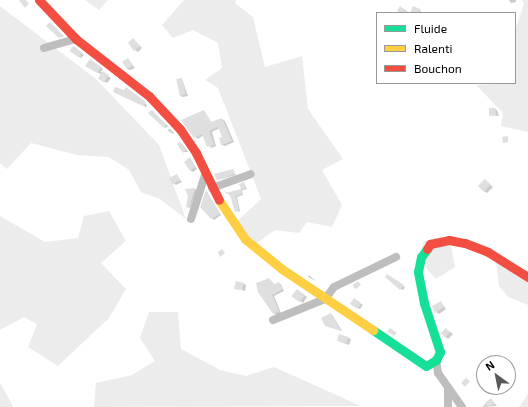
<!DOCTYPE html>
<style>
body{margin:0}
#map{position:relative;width:528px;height:407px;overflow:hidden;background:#fff;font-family:"Exo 2",sans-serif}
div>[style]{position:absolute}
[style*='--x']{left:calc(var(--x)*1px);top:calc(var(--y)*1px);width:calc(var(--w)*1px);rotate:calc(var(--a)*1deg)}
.green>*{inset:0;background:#ececec}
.shadow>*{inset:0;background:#0003}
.building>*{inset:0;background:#dfdfdf;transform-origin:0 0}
.street>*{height:8px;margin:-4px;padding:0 4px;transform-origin:4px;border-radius:4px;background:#bebebe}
.fast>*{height:9px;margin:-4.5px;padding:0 4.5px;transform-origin:4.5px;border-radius:4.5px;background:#16e098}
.slow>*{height:9px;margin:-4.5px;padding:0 4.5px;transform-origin:4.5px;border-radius:4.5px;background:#ffcf43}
.jam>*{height:9px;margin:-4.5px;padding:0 4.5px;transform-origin:4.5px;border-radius:4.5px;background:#f24e42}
span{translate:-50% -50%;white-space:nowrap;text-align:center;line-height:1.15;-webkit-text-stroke:3.5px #fff;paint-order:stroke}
.legend{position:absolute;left:376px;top:12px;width:140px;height:72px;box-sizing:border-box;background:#fff;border:1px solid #999;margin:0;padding:5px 7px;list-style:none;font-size:12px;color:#000}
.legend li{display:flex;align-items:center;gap:8px;height:20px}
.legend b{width:20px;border:1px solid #999}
.north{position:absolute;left:476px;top:355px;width:40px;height:40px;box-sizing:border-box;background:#fff;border:1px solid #999;border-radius:50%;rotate:327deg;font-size:11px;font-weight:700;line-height:16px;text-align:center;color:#000}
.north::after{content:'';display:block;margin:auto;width:14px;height:18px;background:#595959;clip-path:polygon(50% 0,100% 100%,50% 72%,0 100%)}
</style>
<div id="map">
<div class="green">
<i style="clip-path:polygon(85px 0,108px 0,99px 10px)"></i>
<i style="clip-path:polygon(184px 0,236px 0,235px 3px,253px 17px,265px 67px,302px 56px,308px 109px,343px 159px,322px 170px,342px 205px,332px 227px,307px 222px,299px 233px,275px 230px,257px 243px,234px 224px,261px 199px,218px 88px,205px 80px,222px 68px,218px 43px,193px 30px,173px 38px,162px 25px)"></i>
<i style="clip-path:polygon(521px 0,528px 0,528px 132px,501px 126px,503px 113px,476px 85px,515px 83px,515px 31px,524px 3px)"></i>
<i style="clip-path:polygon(0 6px,96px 79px,159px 145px,186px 219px,160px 199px,141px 192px,129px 170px,109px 157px,77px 155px,31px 143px,7px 169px,0 163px)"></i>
<i style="clip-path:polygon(109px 211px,126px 241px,101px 263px,126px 289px,109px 318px,58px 366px,28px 347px,37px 324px,24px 317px,0 330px,0 216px,45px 242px,78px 238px,84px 216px)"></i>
<i style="clip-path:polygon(436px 238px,451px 246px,455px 267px,436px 279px,418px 259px,424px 241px)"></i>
<i style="clip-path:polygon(495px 254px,528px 276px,528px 305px,508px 297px,499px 286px)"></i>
<i style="clip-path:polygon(149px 312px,178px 312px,181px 349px,220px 370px,246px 376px,274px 367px,361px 406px,94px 407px,96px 383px,132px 375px,155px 361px,140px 338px)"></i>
<i style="clip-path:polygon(0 383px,12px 404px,13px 407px,0 407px)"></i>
<i style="clip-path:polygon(528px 394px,528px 407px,519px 407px)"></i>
</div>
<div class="shadow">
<i style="clip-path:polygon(509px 0,516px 0,516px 2px,511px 3px)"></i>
<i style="clip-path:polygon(420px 9px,421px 13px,411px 13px)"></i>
<i style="clip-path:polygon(133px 39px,142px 48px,138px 52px,135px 50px)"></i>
<i style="clip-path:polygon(76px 48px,84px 55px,81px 58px,70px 51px)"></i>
<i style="clip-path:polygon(128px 59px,135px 68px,130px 70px,127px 69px)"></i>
<i style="clip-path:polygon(93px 62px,103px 69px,101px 72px,111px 78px,107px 83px,99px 79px,102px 75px,87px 66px)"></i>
<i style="clip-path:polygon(182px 79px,188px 96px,183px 97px,181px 96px)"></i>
<i style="clip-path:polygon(129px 90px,147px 105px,146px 107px,117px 93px)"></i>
<i style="clip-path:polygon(495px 109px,497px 110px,499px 116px,490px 115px)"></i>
<i style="clip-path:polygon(152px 111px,168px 126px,166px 128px,164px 127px)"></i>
<i style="clip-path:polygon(204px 111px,212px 123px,222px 119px,225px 121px,234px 142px,225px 146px,222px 145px,224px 137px,220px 128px,212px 132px,216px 146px,211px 148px,204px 135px,198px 139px,195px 137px)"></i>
<i style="clip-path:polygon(170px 129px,174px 133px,173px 134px,167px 130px)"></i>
<i style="clip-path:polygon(180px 143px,183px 145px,188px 152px,184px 152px)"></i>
<i style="clip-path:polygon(190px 158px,197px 169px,193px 172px,190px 170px)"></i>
<i style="clip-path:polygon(233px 170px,236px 175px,218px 180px)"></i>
<i style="clip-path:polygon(177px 176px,182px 182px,176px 185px,173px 183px)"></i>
<i style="clip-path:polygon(485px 180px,493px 187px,487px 193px,484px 191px)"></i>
<i style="clip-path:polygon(244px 183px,247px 189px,242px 190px,243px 195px,237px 197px,240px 211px,238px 212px,232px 196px,223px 191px,229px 193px,242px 189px,240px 185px)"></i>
<i style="clip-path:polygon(195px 189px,197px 190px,190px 208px,187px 207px,189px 196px,187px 190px)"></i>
<i style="clip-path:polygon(207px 192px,221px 215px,214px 220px,203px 208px)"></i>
<i style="clip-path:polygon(309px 275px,311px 277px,316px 281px,308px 277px)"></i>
<i style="clip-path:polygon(388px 275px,405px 287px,403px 290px,401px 289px)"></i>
<i style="clip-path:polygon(269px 279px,275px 285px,281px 284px,284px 291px,274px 296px,281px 313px,276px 315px,274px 313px)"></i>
<i style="clip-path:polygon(243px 283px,246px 285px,245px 291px,235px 288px)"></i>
<i style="clip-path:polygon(300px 292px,307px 297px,303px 303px,293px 296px)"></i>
<i style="clip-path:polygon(357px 301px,363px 305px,360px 309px,357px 308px)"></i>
<i style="clip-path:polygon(441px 302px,446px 309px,439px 314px,436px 312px)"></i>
<i style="clip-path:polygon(331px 314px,333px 316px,342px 331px,329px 326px)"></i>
<i style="clip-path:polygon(449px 331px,453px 334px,448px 339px,442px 333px)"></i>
<i style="clip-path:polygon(349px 338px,351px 339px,349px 345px,338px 341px)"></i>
<i style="clip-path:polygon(491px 399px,497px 406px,482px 407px)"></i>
</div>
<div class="building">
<i style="clip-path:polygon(19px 0,26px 0,29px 4px,25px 8px)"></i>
<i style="clip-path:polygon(400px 6px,410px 13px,413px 6px,420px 9px,418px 13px,400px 13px,397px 11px)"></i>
<i style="clip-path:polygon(50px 22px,64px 36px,63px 37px,59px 38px,46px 26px)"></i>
<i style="clip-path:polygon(133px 38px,140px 46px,134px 51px,128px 43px)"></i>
<i style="left:73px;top:46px;width:11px;height:6px;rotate:34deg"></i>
<i style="left:128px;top:58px;width:9px;height:7px;rotate:58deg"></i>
<i style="clip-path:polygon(90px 59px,101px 67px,97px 73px,85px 66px)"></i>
<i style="left:103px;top:71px;width:7px;height:9px;rotate:34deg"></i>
<i style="left:182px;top:78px;width:17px;height:6px;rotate:77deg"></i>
<i style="clip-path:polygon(115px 87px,124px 90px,126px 87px,146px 102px,143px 106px,113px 92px)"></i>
<i style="clip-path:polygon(489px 108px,495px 108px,496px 115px,489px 116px)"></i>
<i style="clip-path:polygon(152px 110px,166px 125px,164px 128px,148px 113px)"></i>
<i style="clip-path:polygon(204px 110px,211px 122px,222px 118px,232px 141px,221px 145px,219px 138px,222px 137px,218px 127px,209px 131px,214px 145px,207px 147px,202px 134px,194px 138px,181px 120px)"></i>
<i style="clip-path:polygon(508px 136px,508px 142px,503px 143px,502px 137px)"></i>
<i style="clip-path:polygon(180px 142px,186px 150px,183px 153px,177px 144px)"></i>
<i style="clip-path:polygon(190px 157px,195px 167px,190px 171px,184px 162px)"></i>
<i style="clip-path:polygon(233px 169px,235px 174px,217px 180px,214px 174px)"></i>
<i style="left:177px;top:174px;width:7px;height:9px;rotate:63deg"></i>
<i style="left:485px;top:179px;width:8px;height:10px;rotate:45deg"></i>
<i style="clip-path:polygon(244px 182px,246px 188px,241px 189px,242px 194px,236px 196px,239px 211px,235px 212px,229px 192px,241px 189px,239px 184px)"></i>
<i style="clip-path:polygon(195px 188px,189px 208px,186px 207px,188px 196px,185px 189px)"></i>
<i style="clip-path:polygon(206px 190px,220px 214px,211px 219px,200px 207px)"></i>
<i style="clip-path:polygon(222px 249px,225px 253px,220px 257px,218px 252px)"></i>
<i style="clip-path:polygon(387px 274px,404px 285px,400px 290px,385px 277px)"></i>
<i style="clip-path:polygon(269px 278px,274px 284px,279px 282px,283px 289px,272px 295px,279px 311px,273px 314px,258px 292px,256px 283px)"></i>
<i style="clip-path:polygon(236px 281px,244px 283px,242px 290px,234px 289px)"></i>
<i style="left:358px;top:281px;width:5px;height:7px;rotate:53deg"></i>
<i style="left:297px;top:289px;width:10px;height:9px;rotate:37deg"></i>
<i style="left:354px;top:298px;width:9px;height:7px;rotate:36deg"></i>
<i style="clip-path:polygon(441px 301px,444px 307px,435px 313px,432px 306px)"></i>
<i style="clip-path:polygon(331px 313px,341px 331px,325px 326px,321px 318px)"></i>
<i style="clip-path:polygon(390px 328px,397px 333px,394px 336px,387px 331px)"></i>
<i style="clip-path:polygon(446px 328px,450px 332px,445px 338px,441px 333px)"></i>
<i style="left:339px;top:334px;width:10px;height:7px;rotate:17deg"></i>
<i style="clip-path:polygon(466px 378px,470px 381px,465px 387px,461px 383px)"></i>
<i style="clip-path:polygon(491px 398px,495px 404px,488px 407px,485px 403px)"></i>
</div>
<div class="street">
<i style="--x:44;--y:48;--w:33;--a:-16"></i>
<i style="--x:212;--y:188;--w:41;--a:-19.7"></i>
<i style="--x:191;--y:219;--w:46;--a:-72.3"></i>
<i style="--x:273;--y:320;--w:56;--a:-22"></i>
<i style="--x:325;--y:299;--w:15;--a:-53"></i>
<i style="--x:334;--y:287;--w:69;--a:-25.8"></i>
<i style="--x:436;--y:360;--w:13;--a:81"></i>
<i style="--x:438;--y:373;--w:42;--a:54.8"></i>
<i style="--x:448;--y:407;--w:19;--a:-90"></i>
</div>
<div class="fast">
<i style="--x:373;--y:330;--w:64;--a:34.2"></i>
<i style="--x:426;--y:366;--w:12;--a:-31"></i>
<i style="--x:436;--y:360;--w:9;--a:-63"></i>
<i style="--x:440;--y:352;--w:52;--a:-108.1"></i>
<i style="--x:424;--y:303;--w:32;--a:-101"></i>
<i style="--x:418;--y:272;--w:15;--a:-79"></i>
<i style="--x:421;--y:257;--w:10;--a:-53"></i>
</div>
<div class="slow">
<i style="--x:219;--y:200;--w:47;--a:56.3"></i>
<i style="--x:245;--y:239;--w:48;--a:39"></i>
<i style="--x:282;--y:269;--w:110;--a:33.8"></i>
</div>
<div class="jam">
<i style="--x:39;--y:0;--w:54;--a:46.5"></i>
<i style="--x:76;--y:39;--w:93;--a:38"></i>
<i style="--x:149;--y:96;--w:45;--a:46.8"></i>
<i style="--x:180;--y:129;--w:29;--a:56"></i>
<i style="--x:196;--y:153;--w:52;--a:63.9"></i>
<i style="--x:427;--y:249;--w:6;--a:-59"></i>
<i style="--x:430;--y:244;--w:19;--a:-12"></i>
<i style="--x:449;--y:240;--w:16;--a:11"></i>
<i style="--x:465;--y:243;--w:25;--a:21"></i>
<i style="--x:488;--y:252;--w:47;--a:32"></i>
</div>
<ul class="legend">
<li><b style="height:5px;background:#16e098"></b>Fluide</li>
<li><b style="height:5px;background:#ffcf43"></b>Ralenti</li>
<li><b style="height:5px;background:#f24e42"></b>Bouchon</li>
</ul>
<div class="north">N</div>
</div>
